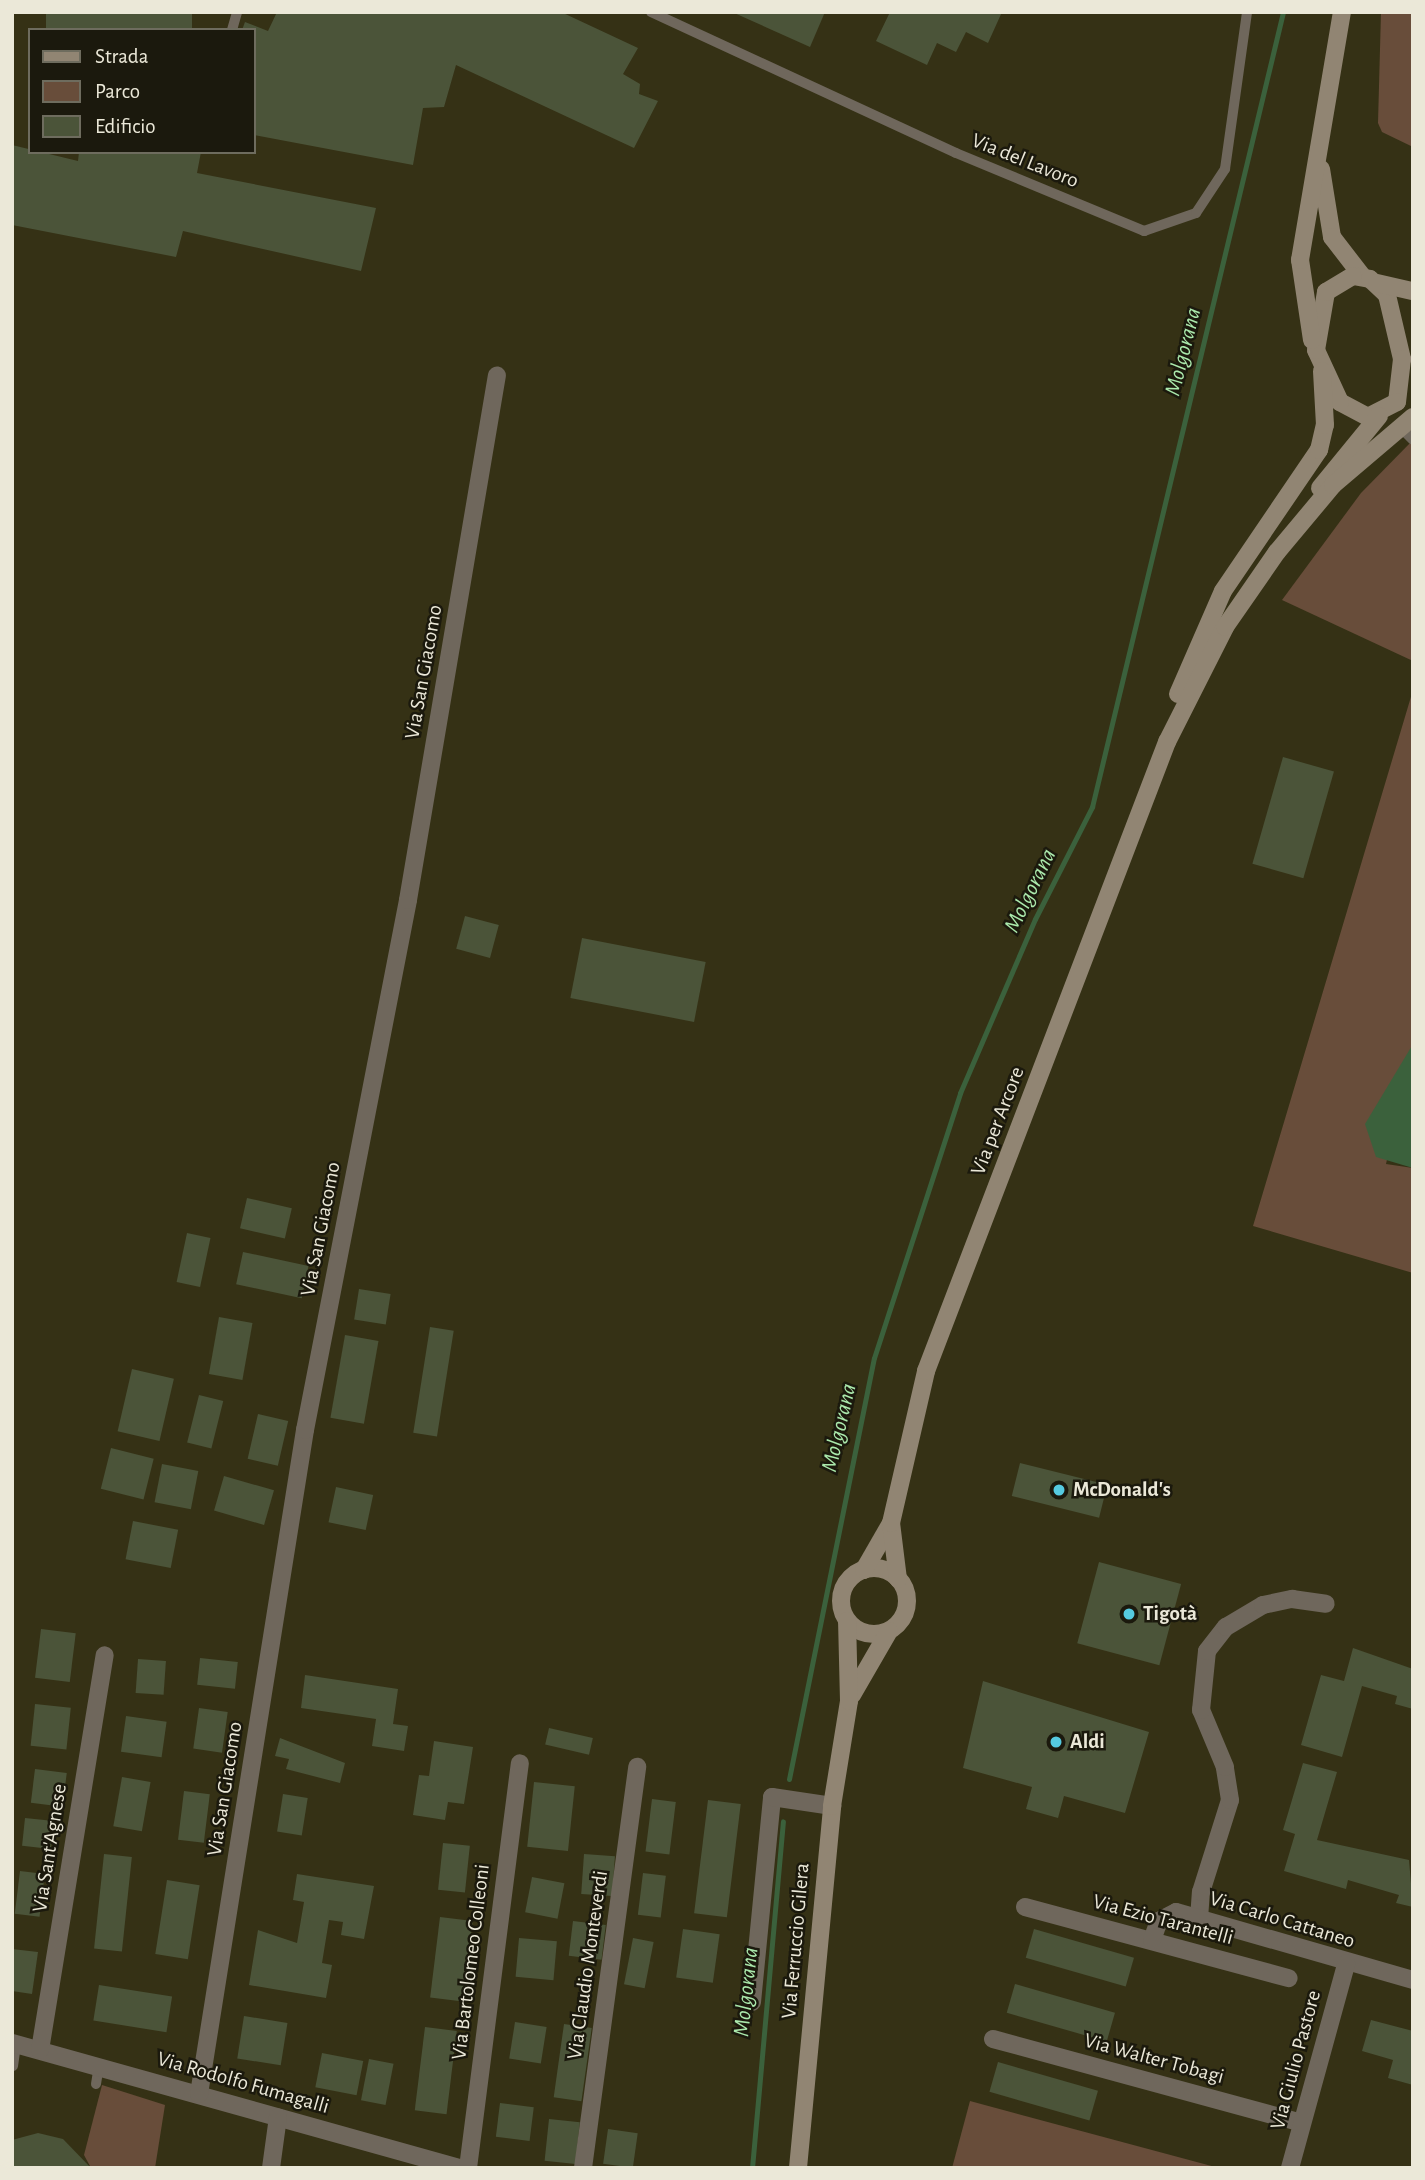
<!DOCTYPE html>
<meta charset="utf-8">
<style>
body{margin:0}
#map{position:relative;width:1425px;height:2180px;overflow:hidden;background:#353115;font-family:"Alegreya Sans",sans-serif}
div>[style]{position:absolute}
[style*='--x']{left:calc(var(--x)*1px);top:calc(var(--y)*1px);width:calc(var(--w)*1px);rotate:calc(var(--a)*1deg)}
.green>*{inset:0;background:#684d3a}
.water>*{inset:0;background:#3b613c}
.stream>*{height:5px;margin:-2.5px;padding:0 2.5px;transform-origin:2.5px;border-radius:2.5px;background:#3b613c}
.building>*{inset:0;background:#4b5439;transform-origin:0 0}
.lane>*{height:10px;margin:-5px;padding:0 5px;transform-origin:5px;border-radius:5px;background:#6f675c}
.street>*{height:18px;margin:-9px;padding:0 9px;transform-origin:9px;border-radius:9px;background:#6f675c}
.secondary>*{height:18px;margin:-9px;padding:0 9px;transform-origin:9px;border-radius:9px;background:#918573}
.secondary>.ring{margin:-9px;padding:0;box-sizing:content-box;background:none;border:18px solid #918573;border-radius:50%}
.dots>*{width:19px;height:19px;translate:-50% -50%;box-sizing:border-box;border:4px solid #1b190d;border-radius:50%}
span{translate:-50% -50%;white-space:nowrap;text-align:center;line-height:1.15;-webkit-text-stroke:5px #1b190d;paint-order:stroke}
.street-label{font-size:21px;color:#ebe8d8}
.poi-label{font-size:21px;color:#ebe8d8;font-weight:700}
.left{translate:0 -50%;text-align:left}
.water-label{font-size:23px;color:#abe9ac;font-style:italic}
.frame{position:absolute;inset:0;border:14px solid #ebe8d8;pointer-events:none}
.legend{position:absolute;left:28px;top:28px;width:228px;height:126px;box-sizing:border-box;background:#1b190d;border:2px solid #6e6c5e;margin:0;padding:9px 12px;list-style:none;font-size:21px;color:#ebe8d8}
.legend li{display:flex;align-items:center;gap:14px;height:35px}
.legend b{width:35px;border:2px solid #6e6c5e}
</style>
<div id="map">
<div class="green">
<i style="clip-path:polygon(1381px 12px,1413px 12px,1413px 147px,1382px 132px,1378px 123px)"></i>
<i style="clip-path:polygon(1413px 440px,1413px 661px,1282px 600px,1361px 493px)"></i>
<i style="clip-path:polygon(1413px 690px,1413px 1044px,1386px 1164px,1413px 1168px,1413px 1273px,1253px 1226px)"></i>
<i style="clip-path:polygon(102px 2085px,165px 2105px,155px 2168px,91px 2168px,84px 2155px)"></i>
<i style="clip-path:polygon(970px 2101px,1219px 2168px,952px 2168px)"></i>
</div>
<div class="water">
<i style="clip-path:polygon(1413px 1044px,1413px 1168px,1376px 1157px,1365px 1124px)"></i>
</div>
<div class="stream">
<i style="--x:789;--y:1779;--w:429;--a:-78.6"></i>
<i style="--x:874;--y:1358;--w:279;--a:-72"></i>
<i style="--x:960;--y:1093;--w:189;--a:-66.7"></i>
<i style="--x:1035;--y:919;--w:126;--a:-63"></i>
<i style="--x:1092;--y:807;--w:818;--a:-76.49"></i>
<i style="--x:752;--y:2168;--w:348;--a:-84.9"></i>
</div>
<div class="building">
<i style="left:46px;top:12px;width:146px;height:18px"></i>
<i style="clip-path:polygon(277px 12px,561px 12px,638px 48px,623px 74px,640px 84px,639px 94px,658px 101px,634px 148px,456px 65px,444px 107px,423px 108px,413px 165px,254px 135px,254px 30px,242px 30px,245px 22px,268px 31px)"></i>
<i style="clip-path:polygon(732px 12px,825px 12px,810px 47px)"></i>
<i style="clip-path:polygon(890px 12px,1002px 12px,988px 43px,966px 32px,956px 52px,937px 43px,927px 65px,876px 41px)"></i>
<i style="clip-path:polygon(12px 145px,78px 161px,79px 152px,201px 152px,197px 173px,376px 208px,361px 271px,183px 231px,176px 257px,12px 225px)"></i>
<i style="left:1283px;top:757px;width:53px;height:111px;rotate:16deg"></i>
<i style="left:465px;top:916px;width:35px;height:34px;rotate:15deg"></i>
<i style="left:582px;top:938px;width:126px;height:61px;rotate:11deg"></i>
<i style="left:247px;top:1198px;width:46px;height:31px;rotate:13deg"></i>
<i style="left:187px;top:1233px;width:24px;height:50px;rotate:12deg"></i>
<i style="left:243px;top:1252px;width:67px;height:33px;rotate:12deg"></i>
<i style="left:359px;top:1289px;width:32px;height:31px;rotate:9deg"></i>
<i style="left:219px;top:1317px;width:34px;height:58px;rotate:10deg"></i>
<i style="left:430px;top:1327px;width:24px;height:107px;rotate:9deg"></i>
<i style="left:345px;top:1335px;width:34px;height:84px;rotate:10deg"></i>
<i style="left:132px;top:1369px;width:43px;height:64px;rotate:13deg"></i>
<i style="left:199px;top:1395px;width:25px;height:49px;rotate:14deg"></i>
<i style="left:258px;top:1414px;width:31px;height:46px;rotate:13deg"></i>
<i style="left:111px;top:1448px;width:44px;height:42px;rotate:14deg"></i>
<i style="left:1020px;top:1463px;width:90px;height:34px;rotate:14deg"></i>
<i style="left:162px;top:1464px;width:37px;height:39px;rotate:11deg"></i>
<i style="left:224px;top:1476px;width:52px;height:36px;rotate:16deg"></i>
<i style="left:336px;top:1487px;width:38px;height:36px;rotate:12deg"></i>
<i style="left:133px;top:1521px;width:46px;height:39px;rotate:11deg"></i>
<i style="left:1099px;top:1562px;width:85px;height:84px;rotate:15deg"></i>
<i style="left:41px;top:1629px;width:35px;height:49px;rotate:7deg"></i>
<i style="clip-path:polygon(1353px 1648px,1413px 1669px,1413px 1709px,1395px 1704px,1397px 1696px,1362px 1686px,1342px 1757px,1301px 1745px,1321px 1675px,1344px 1681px)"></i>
<i style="left:200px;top:1658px;width:38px;height:27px;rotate:6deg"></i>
<i style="left:138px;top:1659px;width:28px;height:34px;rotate:4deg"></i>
<i style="clip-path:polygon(305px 1675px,398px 1689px,393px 1724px,408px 1726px,404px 1751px,372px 1746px,376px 1719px,301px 1708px)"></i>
<i style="clip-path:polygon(983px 1681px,1149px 1732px,1125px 1813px,1064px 1796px,1058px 1818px,1026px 1809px,1032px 1787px,963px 1768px)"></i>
<i style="left:35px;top:1704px;width:36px;height:42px;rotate:6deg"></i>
<i style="left:199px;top:1708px;width:29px;height:41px;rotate:8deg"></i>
<i style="left:126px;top:1716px;width:41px;height:36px;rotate:8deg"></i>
<i style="left:549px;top:1728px;width:45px;height:17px;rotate:13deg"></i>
<i style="clip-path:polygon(280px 1738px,345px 1763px,340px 1783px,286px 1769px,289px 1759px,275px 1756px)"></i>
<i style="clip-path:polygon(434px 1741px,473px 1747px,464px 1804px,448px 1802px,445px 1820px,413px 1815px,419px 1775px,429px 1776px)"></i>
<i style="clip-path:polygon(1303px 1763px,1337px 1772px,1317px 1840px,1409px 1860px,1413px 1907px,1396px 1903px,1399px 1895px,1348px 1880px,1346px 1889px,1284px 1871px,1295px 1834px,1283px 1830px)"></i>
<i style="left:35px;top:1769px;width:32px;height:34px;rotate:7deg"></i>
<i style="left:122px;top:1777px;width:29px;height:50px;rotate:10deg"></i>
<i style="left:534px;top:1782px;width:41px;height:65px;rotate:6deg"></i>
<i style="left:184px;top:1791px;width:26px;height:49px;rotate:7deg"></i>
<i style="left:283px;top:1794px;width:25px;height:38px;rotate:9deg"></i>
<i style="left:652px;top:1799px;width:24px;height:53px;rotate:7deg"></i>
<i style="left:708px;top:1800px;width:33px;height:114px;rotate:7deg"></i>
<i style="left:25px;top:1818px;width:29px;height:28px;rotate:6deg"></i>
<i style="left:443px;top:1843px;width:27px;height:47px;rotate:6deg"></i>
<i style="left:104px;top:1854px;width:28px;height:95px;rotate:6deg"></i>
<i style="left:584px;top:1854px;width:31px;height:40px;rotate:4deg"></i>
<i style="left:20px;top:1871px;width:25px;height:43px;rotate:7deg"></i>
<i style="left:643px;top:1873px;width:23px;height:42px;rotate:7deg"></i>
<i style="clip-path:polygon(297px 1874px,374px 1886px,364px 1939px,341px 1935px,343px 1922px,329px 1920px,322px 1963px,332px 1965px,326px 1998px,249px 1985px,258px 1930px,297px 1943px,304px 1902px,293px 1900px)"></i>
<i style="left:532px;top:1877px;width:33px;height:36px;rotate:11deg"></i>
<i style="left:167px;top:1880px;width:33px;height:75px;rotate:9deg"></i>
<i style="left:440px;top:1917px;width:33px;height:81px;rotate:7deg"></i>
<i style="left:573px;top:1921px;width:33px;height:35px;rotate:7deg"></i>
<i style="left:683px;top:1929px;width:37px;height:49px;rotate:8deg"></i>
<i style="left:1034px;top:1929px;width:104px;height:30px;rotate:16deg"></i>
<i style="left:519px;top:1938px;width:38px;height:39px;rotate:5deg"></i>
<i style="left:633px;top:1938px;width:21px;height:47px;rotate:11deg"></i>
<i style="clip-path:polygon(12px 1949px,38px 1952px,32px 1994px,12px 1991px)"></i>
<i style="left:1015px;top:1984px;width:104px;height:30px;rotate:16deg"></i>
<i style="left:99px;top:1985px;width:74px;height:36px;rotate:9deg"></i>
<i style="left:244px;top:2016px;width:44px;height:43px;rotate:9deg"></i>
<i style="clip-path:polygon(1371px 2020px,1413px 2031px,1413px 2085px,1388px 2078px,1393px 2060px,1362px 2051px)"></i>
<i style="left:515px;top:2022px;width:32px;height:37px;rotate:9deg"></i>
<i style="left:564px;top:2024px;width:28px;height:74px;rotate:8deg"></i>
<i style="left:425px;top:2027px;width:32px;height:84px;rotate:7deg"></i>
<i style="left:322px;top:2053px;width:42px;height:35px;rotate:11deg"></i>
<i style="left:369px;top:2059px;width:25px;height:42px;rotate:11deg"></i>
<i style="left:998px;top:2062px;width:104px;height:31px;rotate:16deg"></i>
<i style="left:500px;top:2103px;width:34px;height:34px;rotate:7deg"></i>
<i style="left:549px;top:2119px;width:31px;height:42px;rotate:6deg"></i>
<i style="left:608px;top:2129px;width:30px;height:35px;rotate:8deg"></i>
<i style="clip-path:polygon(38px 2133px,63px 2139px,91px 2168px,12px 2168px,12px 2140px)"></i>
</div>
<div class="lane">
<i style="--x:651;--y:12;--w:336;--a:24.8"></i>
<i style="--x:956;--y:153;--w:204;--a:22.5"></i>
<i style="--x:1144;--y:231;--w:55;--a:-19.1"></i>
<i style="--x:1196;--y:213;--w:53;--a:-56.6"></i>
<i style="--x:1225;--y:169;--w:159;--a:-82"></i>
<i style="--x:232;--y:30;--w:19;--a:-74"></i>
<i style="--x:1400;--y:427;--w:18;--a:45"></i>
<i style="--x:13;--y:2066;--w:22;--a:-82"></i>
<i style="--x:96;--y:2084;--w:18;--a:-81"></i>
</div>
<div class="street">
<i style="--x:1025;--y:1907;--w:273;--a:15.1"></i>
<i style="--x:1199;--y:1919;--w:27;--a:-86"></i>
<i style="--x:1201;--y:1892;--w:96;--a:-72.5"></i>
<i style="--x:1230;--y:1800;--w:33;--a:-99"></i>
<i style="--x:1225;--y:1767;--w:62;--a:-112.8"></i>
<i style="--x:1201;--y:1710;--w:59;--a:-84.2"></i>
<i style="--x:1207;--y:1651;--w:31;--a:-52"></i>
<i style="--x:1226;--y:1627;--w:43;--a:-30.7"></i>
<i style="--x:1263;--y:1605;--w:30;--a:-12"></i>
<i style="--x:1292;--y:1599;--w:34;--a:8"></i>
<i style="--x:1152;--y:1940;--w:20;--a:-70"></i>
<i style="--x:1159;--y:1921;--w:19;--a:-28"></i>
<i style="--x:1176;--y:1912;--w:247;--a:16"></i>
<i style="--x:752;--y:2002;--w:206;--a:-84.4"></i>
<i style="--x:772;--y:1797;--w:61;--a:8.5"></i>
<i style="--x:993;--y:2039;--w:320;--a:15.2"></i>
<i style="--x:12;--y:2043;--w:466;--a:15.6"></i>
<i style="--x:40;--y:2050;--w:400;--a:-80.7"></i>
<i style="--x:199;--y:2094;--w:672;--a:-80.93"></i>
<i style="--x:305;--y:1430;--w:540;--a:-79"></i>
<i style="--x:408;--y:900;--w:532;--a:-80.38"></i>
<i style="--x:271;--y:2168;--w:51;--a:-82.2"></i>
<i style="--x:468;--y:2168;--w:408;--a:-82.7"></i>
<i style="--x:583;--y:2168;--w:405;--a:-82.3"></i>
<i style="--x:1290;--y:2168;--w:212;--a:-74.6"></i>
</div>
<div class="secondary">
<i style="--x:1321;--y:169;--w:69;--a:80.8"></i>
<i style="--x:1332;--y:237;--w:49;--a:52.4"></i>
<i style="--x:1353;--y:276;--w:17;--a:10"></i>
<i style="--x:1370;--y:279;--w:23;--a:43"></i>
<i style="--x:1387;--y:295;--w:66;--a:76.8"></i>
<i style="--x:1402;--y:359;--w:43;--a:96.6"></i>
<i style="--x:1397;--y:402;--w:33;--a:153"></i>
<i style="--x:1368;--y:417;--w:32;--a:-152"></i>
<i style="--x:1340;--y:402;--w:57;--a:-114.8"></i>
<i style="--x:1316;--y:350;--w:59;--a:-80.2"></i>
<i style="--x:1326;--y:292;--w:31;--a:-31"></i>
<i style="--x:1377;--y:283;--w:37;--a:13"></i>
<i style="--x:1312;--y:340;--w:81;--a:-98.5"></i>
<i style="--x:1300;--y:260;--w:252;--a:-80.4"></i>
<i style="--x:1320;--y:488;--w:93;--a:-50.7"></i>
<i style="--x:1178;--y:694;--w:112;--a:-66.4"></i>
<i style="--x:1223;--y:591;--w:171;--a:-55.8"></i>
<i style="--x:1319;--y:450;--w:26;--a:-77"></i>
<i style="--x:1325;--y:425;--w:54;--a:-93.2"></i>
<i class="ring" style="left:841px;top:1568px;width:48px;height:48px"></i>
<i style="--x:864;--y:1570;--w:54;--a:-60.1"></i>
<i style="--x:898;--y:1579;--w:56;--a:-97.1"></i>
<i style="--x:891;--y:1523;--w:156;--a:-77"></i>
<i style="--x:926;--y:1371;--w:674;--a:-69.04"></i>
<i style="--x:1167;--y:742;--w:129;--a:-63.2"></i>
<i style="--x:1225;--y:627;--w:91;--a:-55.3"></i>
<i style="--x:1277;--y:552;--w:87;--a:-50.1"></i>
<i style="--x:1333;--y:485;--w:105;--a:-40.4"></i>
<i style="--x:852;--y:1695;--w:74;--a:-60"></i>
<i style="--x:798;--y:2168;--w:364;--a:-84.6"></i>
<i style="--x:832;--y:1806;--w:106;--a:-80.8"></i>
<i style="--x:849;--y:1701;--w:80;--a:-91.4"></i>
</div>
<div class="dots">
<i style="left:1059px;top:1490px;background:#55cae0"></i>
<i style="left:1129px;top:1614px;background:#55cae0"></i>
<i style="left:1056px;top:1742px;background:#55cae0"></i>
</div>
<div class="street-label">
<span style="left:1025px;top:161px;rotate:22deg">Via del Lavoro</span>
<span style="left:424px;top:672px;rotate:-80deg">Via San Giacomo</span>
<span style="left:998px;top:1121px;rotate:-69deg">Via per Arcore</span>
<span style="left:321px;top:1229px;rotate:-79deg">Via San Giacomo</span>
<span style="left:225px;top:1789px;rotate:-81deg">Via San Giacomo</span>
<span style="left:50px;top:1848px;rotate:-81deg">Via Sant'Agnese</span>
<span style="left:1163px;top:1920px;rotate:15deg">Via Ezio Tarantelli</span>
<span style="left:1282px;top:1920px;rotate:17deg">Via Carlo Cattaneo</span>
<span style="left:796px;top:1941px;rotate:-85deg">Via Ferruccio Gilera</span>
<span style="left:471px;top:1962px;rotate:-83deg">Via Bartolomeo Colleoni</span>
<span style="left:588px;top:1965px;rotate:-82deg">Via Claudio Monteverdi</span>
<span style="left:1154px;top:2059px;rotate:15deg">Via Walter Tobagi</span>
<span style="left:1296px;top:2060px;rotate:-75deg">Via Giulio Pastore</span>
<span style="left:243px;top:2083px;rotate:16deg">Via Rodolfo Fumagalli</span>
</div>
<div class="poi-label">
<span class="left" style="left:1073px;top:1490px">McDonald's</span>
<span class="left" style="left:1143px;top:1614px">Tigotà</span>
<span class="left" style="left:1070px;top:1742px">Aldi</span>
</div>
<div class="water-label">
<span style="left:1184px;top:352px;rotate:-76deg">Molgorana</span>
<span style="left:1031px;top:891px;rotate:-64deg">Molgorana</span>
<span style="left:840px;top:1428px;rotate:-77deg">Molgorana</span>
<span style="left:747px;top:1992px;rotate:-84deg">Molgorana</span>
</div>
<div class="frame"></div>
<ul class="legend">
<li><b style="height:9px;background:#918573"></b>Strada</li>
<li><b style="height:19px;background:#684d3a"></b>Parco</li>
<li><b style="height:19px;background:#4b5439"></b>Edificio</li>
</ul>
</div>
